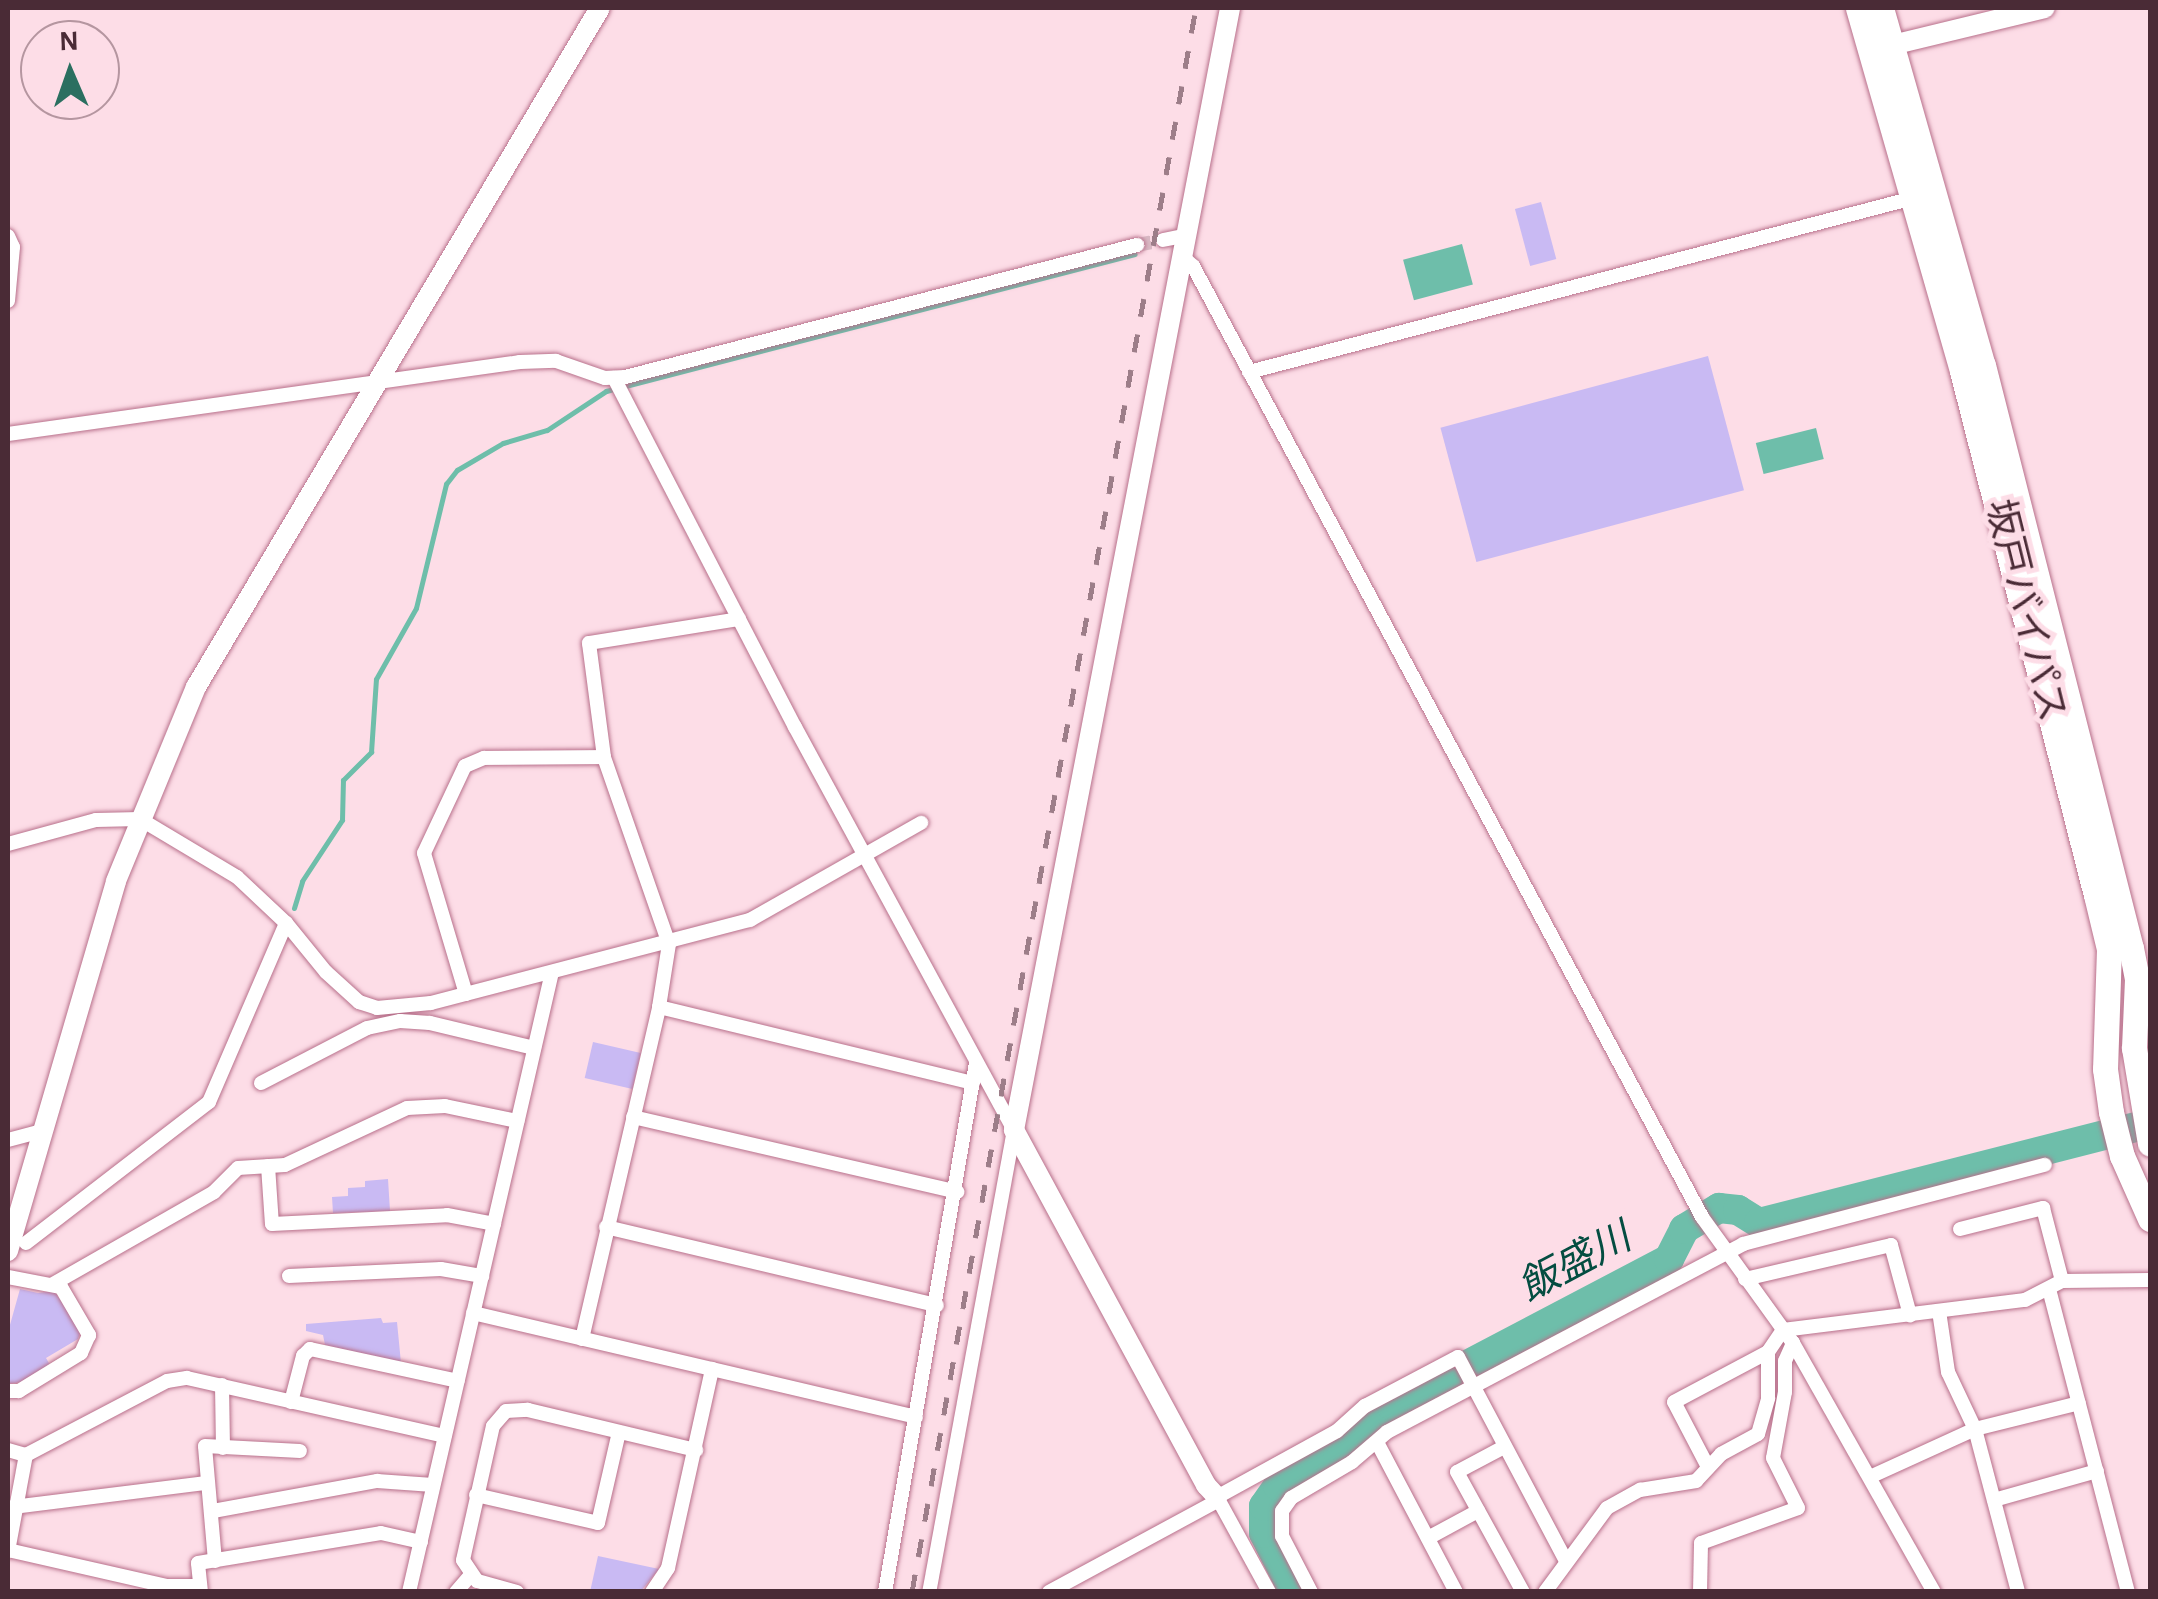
<!DOCTYPE html>
<meta charset="utf-8">
<style>
body{margin:0}
#map{position:relative;width:2158px;height:1599px;overflow:hidden;background:#fddde7;font-family:"Alegreya Sans","Noto Sans JP",sans-serif}
div>[style]{position:absolute}
[style*='--x']{left:calc(var(--x)*1px);top:calc(var(--y)*1px);width:calc(var(--w)*1px);rotate:calc(var(--a)*1deg)}
.green>*{inset:0;background:#c9baf3;transform-origin:0 0}
.water>*{inset:0;background:#6ebeaa;transform-origin:0 0}
.stream>*{height:5px;margin:-2.5px;padding:0 2.5px;transform-origin:2.5px;border-radius:2.5px;background:#6ebeaa}
.river>*{height:30px;margin:-15px;padding:0 15px;transform-origin:15px;border-radius:15px;background:#6ebeaa}
.street-tunnel>*{height:14px;margin-top:-7px;transform-origin:0;background:repeating-linear-gradient(90deg,#d9b9c4 0 14px,transparent 0 21px)}
.roads{filter:drop-shadow(0 0 2px #b8708b) drop-shadow(0 0 2px #b8708b)}
.street>*{height:14px;margin:-7px;padding:0 7px;transform-origin:7px;border-radius:7px;background:#fff}
.secondary>*{height:20px;margin:-10px;padding:0 10px;transform-origin:10px;border-radius:10px;background:#fff}
.highway>*{height:25px;margin:-12.5px;padding:0 12.5px;transform-origin:12.5px;border-radius:12.5px;background:#fff}
.rail>*{height:5px;margin-top:-2.5px;transform-origin:0;background:repeating-linear-gradient(90deg,#9d7e89 0 18px,transparent 0 36px)}
span{translate:-50% -50%;white-space:nowrap;text-align:center;line-height:1.15;-webkit-text-stroke:10px #fddde7;paint-order:stroke}
.street-label{font-size:38px;color:#4a2b36}
.water-label{font-size:40px;color:#044d41;font-style:italic}
.frame{position:absolute;inset:0;border:10px solid #4a2b36;pointer-events:none}
.north{position:absolute;left:20px;top:20px;width:100px;height:100px;box-sizing:border-box;background:#fddde7;border:2px solid #b596a0;border-radius:50%;rotate:358deg;font-size:28px;font-weight:700;line-height:40px;text-align:center;color:#4a2b36}
.north::after{content:'';display:block;margin:auto;width:35px;height:45px;background:#2b6f60;clip-path:polygon(50% 0,100% 100%,50% 72%,0 100%)}
</style>
<div id="map">
<div class="green">
<i style="left:1541px;top:202px;width:59px;height:27px;rotate:75deg"></i>
<i style="left:1708px;top:356px;width:139px;height:277px;rotate:75deg"></i>
<i style="left:593px;top:1042px;width:49px;height:37px;rotate:13deg"></i>
<i style="clip-path:polygon(388px 1179px,390px 1211px,333px 1213px,332px 1197px,348px 1196px,348px 1188px,365px 1187px,365px 1181px)"></i>
<i style="clip-path:polygon(20px 1289px,38px 1293px,54px 1291px,81px 1330px,78px 1339px,46px 1358px,50px 1365px,21px 1382px,8px 1384px,8px 1332px)"></i>
<i style="clip-path:polygon(381px 1318px,383px 1323px,397px 1322px,401px 1363px,325px 1345px,323px 1335px,306px 1331px,306px 1324px)"></i>
<i style="clip-path:polygon(598px 1556px,659px 1569px,641px 1591px,590px 1592px)"></i>
</div>
<div class="water">
<i style="left:1462px;top:244px;width:42px;height:61px;rotate:75deg"></i>
<i style="left:1816px;top:428px;width:32px;height:62px;rotate:76deg"></i>
</div>
<div class="stream">
<i style="--x:294;--y:908;--w:28;--a:-73"></i>
<i style="--x:302;--y:881;--w:73;--a:-56.7"></i>
<i style="--x:342;--y:820;--w:40;--a:-88.6"></i>
<i style="--x:343;--y:780;--w:40;--a:-45"></i>
<i style="--x:371;--y:752;--w:73;--a:-86.1"></i>
<i style="--x:376;--y:679;--w:81;--a:-60.6"></i>
<i style="--x:416;--y:608;--w:128;--a:-76.4"></i>
<i style="--x:446;--y:484;--w:18;--a:-52"></i>
<i style="--x:457;--y:470;--w:53;--a:-30.4"></i>
<i style="--x:503;--y:443;--w:46;--a:-16.5"></i>
<i style="--x:547;--y:430;--w:71;--a:-33.5"></i>
<i style="--x:606;--y:391;--w:546;--a:-14.52"></i>
</div>
<div class="river">
<i style="--x:1294;--y:1592;--w:66;--a:-117"></i>
<i style="--x:1264;--y:1533;--w:27;--a:-90"></i>
<i style="--x:1264;--y:1506;--w:24;--a:-55"></i>
<i style="--x:1278;--y:1486;--w:69;--a:-29.5"></i>
<i style="--x:1338;--y:1452;--w:71;--a:-41.6"></i>
<i style="--x:1391;--y:1405;--w:314;--a:-27.7"></i>
<i style="--x:1669;--y:1259;--w:34;--a:-63"></i>
<i style="--x:1684;--y:1229;--w:41;--a:-31"></i>
<i style="--x:1719;--y:1208;--w:19;--a:6"></i>
<i style="--x:1738;--y:1210;--w:25;--a:32"></i>
<i style="--x:1759;--y:1223;--w:404;--a:-14.3"></i>
</div>
<div class="street-tunnel">
<i style="--x:1137;--y:245;--w:26;--a:-11"></i>
</div>
<div class="roads">
<div class="street">
<i style="--x:8;--y:236;--w:12;--a:66"></i>
<i style="--x:13;--y:247;--w:54;--a:95.3"></i>
<i style="--x:1163;--y:240;--w:20;--a:-11"></i>
<i style="--x:1180;--y:254;--w:18;--a:43"></i>
<i style="--x:1193;--y:266;--w:1079;--a:61.84"></i>
<i style="--x:1702;--y:1217;--w:155;--a:54.2"></i>
<i style="--x:1793;--y:1343;--w:286;--a:60.5"></i>
<i style="--x:1249;--y:372;--w:686;--a:-14.68"></i>
<i style="--x:614;--y:378;--w:393;--a:62.6"></i>
<i style="--x:795;--y:727;--w:459;--a:61.5"></i>
<i style="--x:1014;--y:1130;--w:470;--a:100.4"></i>
<i style="--x:8;--y:434;--w:517;--a:-8"></i>
<i style="--x:520;--y:362;--w:36;--a:-2"></i>
<i style="--x:556;--y:361;--w:52;--a:19.1"></i>
<i style="--x:605;--y:378;--w:20;--a:-3"></i>
<i style="--x:625;--y:377;--w:529;--a:-14.46"></i>
<i style="--x:8;--y:844;--w:91;--a:-15.3"></i>
<i style="--x:96;--y:820;--w:44;--a:-1.3"></i>
<i style="--x:140;--y:819;--w:113;--a:30.9"></i>
<i style="--x:237;--y:877;--w:67;--a:43.2"></i>
<i style="--x:286;--y:923;--w:63;--a:50.8"></i>
<i style="--x:326;--y:972;--w:45;--a:42.3"></i>
<i style="--x:359;--y:1002;--w:19;--a:18"></i>
<i style="--x:377;--y:1008;--w:54;--a:-5.3"></i>
<i style="--x:431;--y:1003;--w:330;--a:-14.6"></i>
<i style="--x:750;--y:920;--w:197;--a:-29.6"></i>
<i style="--x:466;--y:994;--w:147;--a:-106.6"></i>
<i style="--x:424;--y:853;--w:96;--a:-64.8"></i>
<i style="--x:465;--y:766;--w:21;--a:-23"></i>
<i style="--x:484;--y:758;--w:120;--a:-0.5"></i>
<i style="--x:659;--y:1007;--w:323;--a:13.6"></i>
<i style="--x:261;--y:1083;--w:119;--a:-27.4"></i>
<i style="--x:367;--y:1028;--w:34;--a:-12"></i>
<i style="--x:400;--y:1021;--w:30;--a:4"></i>
<i style="--x:430;--y:1023;--w:107;--a:13.5"></i>
<i style="--x:633;--y:1117;--w:333;--a:13"></i>
<i style="--x:8;--y:1140;--w:35;--a:-15"></i>
<i style="--x:268;--y:1166;--w:58;--a:86.1"></i>
<i style="--x:272;--y:1224;--w:175;--a:-2.9"></i>
<i style="--x:447;--y:1215;--w:48;--a:10.8"></i>
<i style="--x:606;--y:1227;--w:340;--a:13.3"></i>
<i style="--x:1960;--y:1229;--w:86;--a:-14.2"></i>
<i style="--x:2043;--y:1208;--w:75;--a:75.4"></i>
<i style="--x:26;--y:1243;--w:231;--a:-37.6"></i>
<i style="--x:209;--y:1102;--w:195;--a:-66.7"></i>
<i style="--x:289;--y:1276;--w:152;--a:-2.6"></i>
<i style="--x:441;--y:1269;--w:42;--a:9.7"></i>
<i style="--x:8;--y:1277;--w:54;--a:10.7"></i>
<i style="--x:61;--y:1287;--w:56;--a:59.7"></i>
<i style="--x:89;--y:1335;--w:20;--a:114"></i>
<i style="--x:81;--y:1353;--w:73;--a:148.5"></i>
<i style="--x:19;--y:1391;--w:11;--a:180"></i>
<i style="--x:1745;--y:1279;--w:150;--a:-13.1"></i>
<i style="--x:1891;--y:1245;--w:73;--a:74.8"></i>
<i style="--x:53;--y:1284;--w:185;--a:-29.7"></i>
<i style="--x:214;--y:1192;--w:34;--a:-45"></i>
<i style="--x:238;--y:1168;--w:47;--a:-3.7"></i>
<i style="--x:285;--y:1165;--w:135;--a:-25"></i>
<i style="--x:407;--y:1108;--w:38;--a:-3"></i>
<i style="--x:445;--y:1106;--w:74;--a:11.8"></i>
<i style="--x:2049;--y:1289;--w:313;--a:75.4"></i>
<i style="--x:1939;--y:1311;--w:62;--a:81.6"></i>
<i style="--x:1948;--y:1372;--w:63;--a:64.7"></i>
<i style="--x:1975;--y:1429;--w:169;--a:75.2"></i>
<i style="--x:473;--y:1313;--w:455;--a:13.2"></i>
<i style="--x:582;--y:1339;--w:341;--a:-76.9"></i>
<i style="--x:659;--y:1007;--w:64;--a:-81"></i>
<i style="--x:669;--y:944;--w:198;--a:-109.2"></i>
<i style="--x:604;--y:757;--w:115;--a:-97.5"></i>
<i style="--x:589;--y:643;--w:152;--a:-9.1"></i>
<i style="--x:222;--y:1385;--w:63;--a:89.1"></i>
<i style="--x:291;--y:1402;--w:48;--a:-75.4"></i>
<i style="--x:303;--y:1356;--w:10;--a:-45"></i>
<i style="--x:310;--y:1349;--w:151;--a:12.2"></i>
<i style="--x:1378;--y:1444;--w:167;--a:62.2"></i>
<i style="--x:1504;--y:1447;--w:53;--a:152"></i>
<i style="--x:1457;--y:1472;--w:137;--a:61.2"></i>
<i style="--x:8;--y:1450;--w:19;--a:16"></i>
<i style="--x:1708;--y:1467;--w:73;--a:-117.6"></i>
<i style="--x:1674;--y:1402;--w:106;--a:-28"></i>
<i style="--x:1872;--y:1476;--w:113;--a:-24.5"></i>
<i style="--x:1975;--y:1429;--w:107;--a:-14"></i>
<i style="--x:476;--y:1495;--w:125;--a:12.9"></i>
<i style="--x:598;--y:1523;--w:93;--a:-77"></i>
<i style="--x:1994;--y:1500;--w:107;--a:-15.7"></i>
<i style="--x:13;--y:1507;--w:195;--a:-7.1"></i>
<i style="--x:213;--y:1511;--w:167;--a:-10.4"></i>
<i style="--x:377;--y:1481;--w:56;--a:4.1"></i>
<i style="--x:1428;--y:1538;--w:57;--a:-28.4"></i>
<i style="--x:8;--y:1550;--w:162;--a:12.8"></i>
<i style="--x:166;--y:1586;--w:34;--a:0"></i>
<i style="--x:8;--y:1551;--w:98;--a:-79.4"></i>
<i style="--x:26;--y:1455;--w:159;--a:-27.7"></i>
<i style="--x:167;--y:1381;--w:20;--a:-9"></i>
<i style="--x:187;--y:1378;--w:264;--a:12.7"></i>
<i style="--x:215;--y:1561;--w:115;--a:-95"></i>
<i style="--x:205;--y:1446;--w:95;--a:3"></i>
<i style="--x:201;--y:1592;--w:29;--a:-96"></i>
<i style="--x:198;--y:1563;--w:185;--a:-9.3"></i>
<i style="--x:381;--y:1533;--w:41;--a:12.7"></i>
<i style="--x:409;--y:1592;--w:636;--a:-77.01"></i>
<i style="--x:456;--y:1592;--w:23;--a:-49"></i>
<i style="--x:517;--y:1592;--w:41;--a:-164.6"></i>
<i style="--x:477;--y:1581;--w:25;--a:-124"></i>
<i style="--x:463;--y:1560;--w:137;--a:-77.4"></i>
<i style="--x:493;--y:1426;--w:20;--a:-49"></i>
<i style="--x:506;--y:1411;--w:22;--a:-3"></i>
<i style="--x:528;--y:1410;--w:173;--a:13.4"></i>
<i style="--x:652;--y:1592;--w:29;--a:-56"></i>
<i style="--x:668;--y:1568;--w:204;--a:-77.5"></i>
<i style="--x:885;--y:1592;--w:537;--a:-80.24"></i>
<i style="--x:1049;--y:1592;--w:193;--a:-28.4"></i>
<i style="--x:1269;--y:1592;--w:108;--a:-118.7"></i>
<i style="--x:1217;--y:1497;--w:137;--a:-28.8"></i>
<i style="--x:1337;--y:1431;--w:38;--a:-42"></i>
<i style="--x:1365;--y:1406;--w:105;--a:-27.8"></i>
<i style="--x:1458;--y:1357;--w:229;--a:62.1"></i>
<i style="--x:1311;--y:1592;--w:63;--a:-117.4"></i>
<i style="--x:1282;--y:1536;--w:25;--a:-90"></i>
<i style="--x:1282;--y:1511;--w:16;--a:-55"></i>
<i style="--x:1291;--y:1498;--w:71;--a:-30.5"></i>
<i style="--x:1352;--y:1462;--w:46;--a:-40.6"></i>
<i style="--x:1387;--y:1432;--w:403;--a:-27.8"></i>
<i style="--x:1743;--y:1244;--w:312;--a:-14.7"></i>
<i style="--x:1545;--y:1592;--w:104;--a:-53.6"></i>
<i style="--x:1607;--y:1508;--w:38;--a:-29"></i>
<i style="--x:1640;--y:1490;--w:57;--a:-9.1"></i>
<i style="--x:1696;--y:1481;--w:37;--a:-47"></i>
<i style="--x:1721;--y:1454;--w:42;--a:-28.4"></i>
<i style="--x:1758;--y:1434;--w:37;--a:-74"></i>
<i style="--x:1768;--y:1398;--w:46;--a:-90"></i>
<i style="--x:1768;--y:1352;--w:27;--a:-56"></i>
<i style="--x:1783;--y:1330;--w:244;--a:-7.1"></i>
<i style="--x:2025;--y:1300;--w:42;--a:-27.2"></i>
<i style="--x:2062;--y:1281;--w:88;--a:-0.7"></i>
<i style="--x:1700;--y:1592;--w:49;--a:-88.8"></i>
<i style="--x:1701;--y:1543;--w:103;--a:-19.8"></i>
<i style="--x:1798;--y:1508;--w:56;--a:-116.6"></i>
<i style="--x:1773;--y:1458;--w:67;--a:-79.7"></i>
<i style="--x:1785;--y:1392;--w:31;--a:-90"></i>
<i style="--x:1785;--y:1361;--w:20;--a:-66"></i>
</div>
<div class="secondary">
<i style="--x:1892;--y:45;--w:157;--a:-13.6"></i>
<i style="--x:8;--y:1251;--w:385;--a:-73.7"></i>
<i style="--x:116;--y:881;--w:210;--a:-67.6"></i>
<i style="--x:196;--y:687;--w:790;--a:-59.25"></i>
<i style="--x:1217;--y:1497;--w:16;--a:-133"></i>
<i style="--x:1206;--y:1485;--w:404;--a:-118.4"></i>
<i style="--x:1014;--y:1130;--w:1143;--a:-79.1"></i>
</div>
<div class="highway">
<i style="--x:1858;--y:8;--w:378;--a:74"></i>
<i style="--x:1962;--y:371;--w:541;--a:75.66"></i>
<i style="--x:2096;--y:895;--w:56;--a:76.5"></i>
<i style="--x:2109;--y:949;--w:120;--a:91.9"></i>
<i style="--x:2105;--y:1069;--w:43;--a:82.1"></i>
<i style="--x:2111;--y:1112;--w:45;--a:76"></i>
<i style="--x:2122;--y:1156;--w:69;--a:66"></i>
<i style="--x:1881;--y:8;--w:371;--a:74.1"></i>
<i style="--x:1983;--y:365;--w:601;--a:75.76"></i>
<i style="--x:2131;--y:948;--w:32;--a:79"></i>
<i style="--x:2137;--y:979;--w:69;--a:92.5"></i>
<i style="--x:2134;--y:1048;--w:97;--a:80.5"></i>
</div>
</div>
<div class="rail">
<i style="--x:912;--y:1592;--w:1609;--a:-79.84"></i>
</div>
<div class="street-label">
<span style="left:2024px;top:611px;rotate:76deg">坂戸バイパス</span>
</div>
<div class="water-label">
<span style="left:1575px;top:1263px;rotate:-28deg">飯盛川</span>
</div>
<div class="frame"></div>
<div class="north">N</div>
</div>
